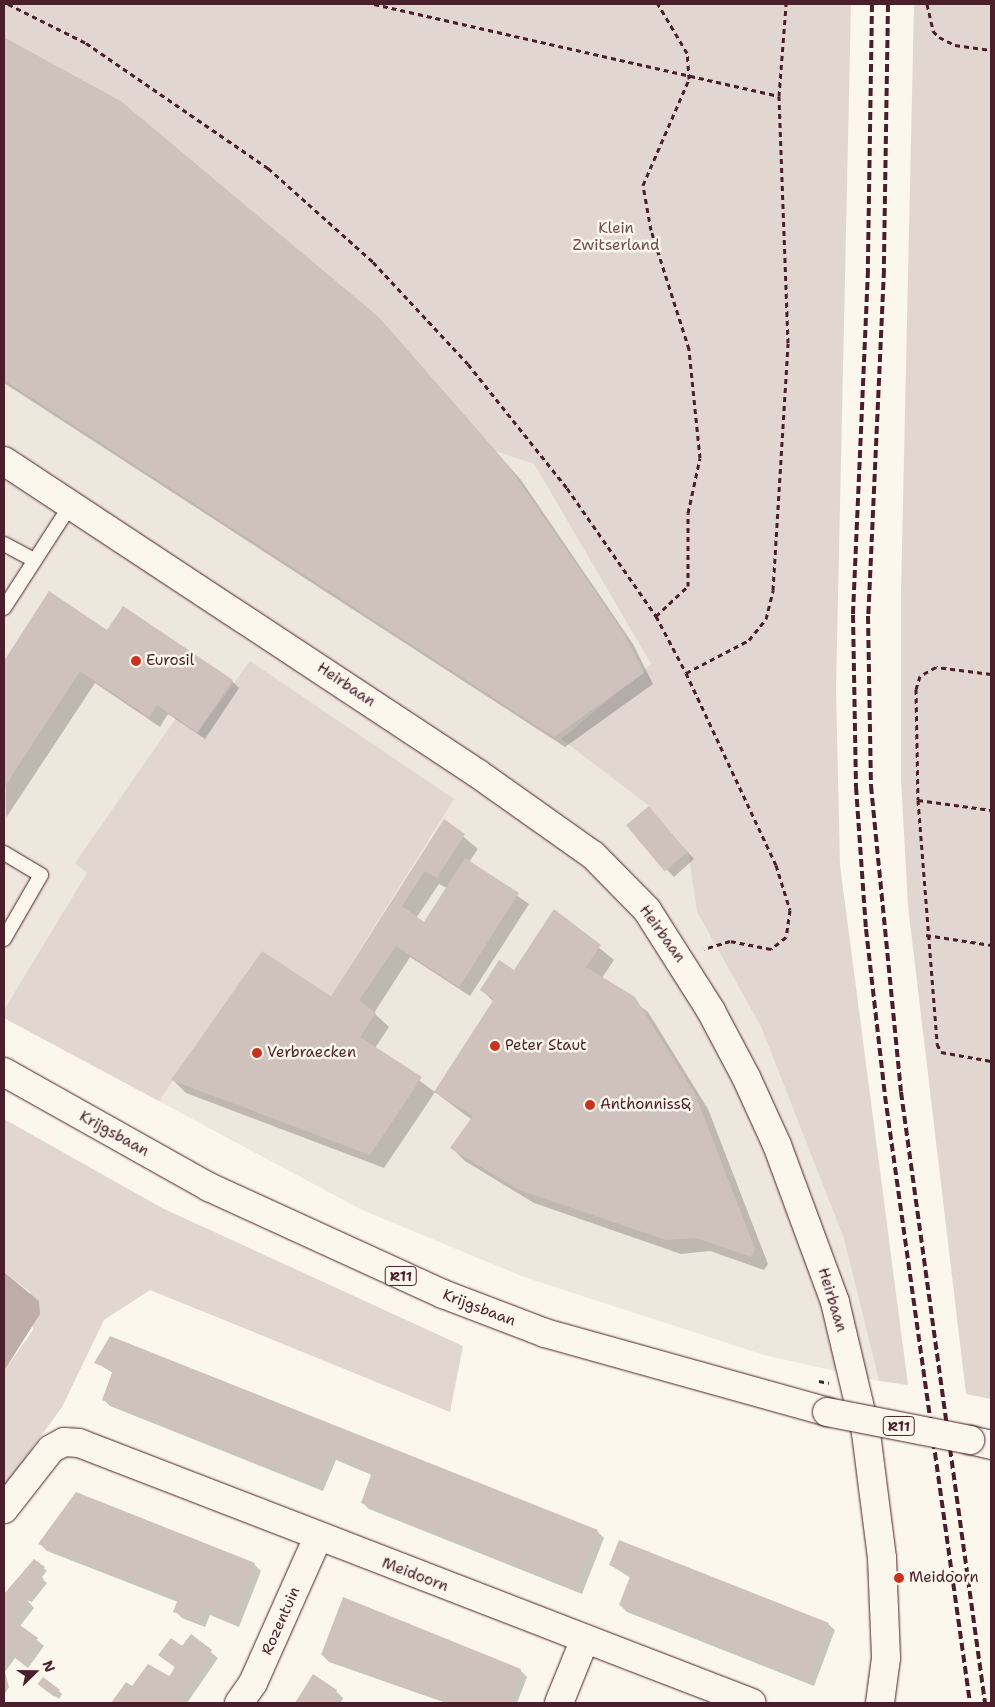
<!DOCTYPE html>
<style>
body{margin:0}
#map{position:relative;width:995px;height:1707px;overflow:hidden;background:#fbf7ec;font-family:"Shantell Sans",sans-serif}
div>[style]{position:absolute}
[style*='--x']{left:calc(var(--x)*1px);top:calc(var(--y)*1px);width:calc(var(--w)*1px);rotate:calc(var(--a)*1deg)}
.built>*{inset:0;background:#eee7de}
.green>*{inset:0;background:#e2d7d0}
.water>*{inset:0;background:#bfadaa}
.shadow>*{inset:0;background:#0003}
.building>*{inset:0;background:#cfc2bc;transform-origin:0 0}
.path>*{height:3px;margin-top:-1.5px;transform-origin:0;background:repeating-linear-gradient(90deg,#4a1f2b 0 5px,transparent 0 9px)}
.roads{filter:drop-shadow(0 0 1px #4a1f2b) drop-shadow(0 0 1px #4a1f2b)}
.lane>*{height:14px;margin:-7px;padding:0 7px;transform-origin:7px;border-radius:7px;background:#fbf7ec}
.street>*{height:28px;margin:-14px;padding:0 14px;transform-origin:14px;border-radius:14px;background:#fbf7ec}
.primary>*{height:28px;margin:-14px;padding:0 14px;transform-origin:14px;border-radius:14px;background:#fbf7ec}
.rail>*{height:4px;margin-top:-2px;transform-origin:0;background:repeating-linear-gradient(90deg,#4a1f2b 0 8px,transparent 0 12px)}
.path-bridge>*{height:3px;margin-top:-1.5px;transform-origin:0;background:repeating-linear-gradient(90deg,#4a1f2b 0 5px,transparent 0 9px)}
.bridges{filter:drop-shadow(0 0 1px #4a1f2b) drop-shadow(0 0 1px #4a1f2b)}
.primary-bridge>*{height:28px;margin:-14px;padding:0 14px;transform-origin:14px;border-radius:14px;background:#fbf7ec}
.dots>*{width:14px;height:14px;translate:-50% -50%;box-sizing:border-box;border:2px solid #fbf7ec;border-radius:50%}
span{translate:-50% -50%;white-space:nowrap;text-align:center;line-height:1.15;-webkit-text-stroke:5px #fbf7ec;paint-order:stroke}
.shield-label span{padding:1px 4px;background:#fbf7ec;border:1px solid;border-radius:4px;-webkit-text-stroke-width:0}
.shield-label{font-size:14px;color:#4a1f2b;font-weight:700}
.park-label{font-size:15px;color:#704d54}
.poi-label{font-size:15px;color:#4a1f2b}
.left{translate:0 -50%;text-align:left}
.street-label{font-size:15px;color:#4a1f2b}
.frame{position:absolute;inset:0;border:5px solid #4a1f2b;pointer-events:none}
.north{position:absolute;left:10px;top:1647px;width:50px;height:50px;-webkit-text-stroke:4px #fbf7ec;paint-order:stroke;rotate:68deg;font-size:14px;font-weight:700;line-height:20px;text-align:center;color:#4a1f2b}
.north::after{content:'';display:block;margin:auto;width:18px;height:22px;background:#4a1f2b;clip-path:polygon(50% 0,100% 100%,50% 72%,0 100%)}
</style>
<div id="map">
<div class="built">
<i style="clip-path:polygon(4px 37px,121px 101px,379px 317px,495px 451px,534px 464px,651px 664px,561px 739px,649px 806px,688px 852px,697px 912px,761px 1027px,844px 1239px,879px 1381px,764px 1355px,524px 1277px,362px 1210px,4px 1018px)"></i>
</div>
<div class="green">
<i style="clip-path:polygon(4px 4px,851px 4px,836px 689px,840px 865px,908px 1385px,879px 1381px,844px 1239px,761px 1027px,697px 912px,688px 852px,649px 806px,561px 739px,651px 664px,534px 464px,495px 451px,379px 317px,121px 101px,4px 37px)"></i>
<i style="clip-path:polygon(914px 4px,991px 4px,991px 1399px,966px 1394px,908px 906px,901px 780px,901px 593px)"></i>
<i style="clip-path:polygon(250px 661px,454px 799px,331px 996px,262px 951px,159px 1101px,4px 1018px,4px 1010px,87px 873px,75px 863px,176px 718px,198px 732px)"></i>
<i style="clip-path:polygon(4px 1119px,162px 1208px,463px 1346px,450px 1412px,150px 1290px,104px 1320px,62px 1407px,4px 1487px,4px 1371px,33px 1330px,30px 1292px,4px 1272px)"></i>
</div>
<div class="water">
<i style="clip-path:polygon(4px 1272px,39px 1301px,40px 1314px,4px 1371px)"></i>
</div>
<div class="shadow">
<i style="clip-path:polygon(4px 39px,120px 102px,389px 329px,521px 480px,633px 644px,653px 684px,565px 747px,4px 383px,4px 340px,9px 335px,4px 330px)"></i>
<i style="clip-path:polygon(50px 593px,107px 631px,232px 681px,239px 688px,205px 739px,168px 714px,160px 727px,95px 683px,6px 818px,4px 663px)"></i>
<i style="clip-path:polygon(655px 815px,694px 859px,674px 877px,667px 870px)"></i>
<i style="clip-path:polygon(evenodd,445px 821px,478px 849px,469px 862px,529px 904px,470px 996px,410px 957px,374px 1013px,389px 1027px,375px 1048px,435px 1092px,494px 1002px,482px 990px,514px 972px,554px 911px,614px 960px,602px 978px,648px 1012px,708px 1109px,768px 1264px,764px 1270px,710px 1251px,681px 1254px,534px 1203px,465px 1161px,452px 1148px,472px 1120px,435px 1092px,384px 1168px,186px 1093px,173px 1080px,331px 998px,445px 821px,439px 884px,447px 888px,424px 924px,416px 918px,439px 884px)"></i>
<i style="clip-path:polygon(95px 1362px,597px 1531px,604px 1538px,582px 1594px,369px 1509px,362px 1502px,372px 1475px,336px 1460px,323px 1491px,110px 1406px,103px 1399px,113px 1373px)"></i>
<i style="clip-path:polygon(40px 1544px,254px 1564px,261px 1571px,239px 1627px,210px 1615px,205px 1627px,182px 1618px,175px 1611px,178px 1602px,47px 1551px)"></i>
<i style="clip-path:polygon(34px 1561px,47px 1571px,41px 1578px,47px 1583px,32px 1602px,27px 1600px,34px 1608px,20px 1626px,44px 1646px,28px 1668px,15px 1658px,5px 1672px,9px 1687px,4px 1695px,4px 1596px)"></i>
<i style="clip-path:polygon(610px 1565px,828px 1624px,835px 1630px,814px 1686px,627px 1612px,620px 1605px,631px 1578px)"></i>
<i style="clip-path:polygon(191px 1636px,218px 1658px,187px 1703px,112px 1703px,126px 1684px,132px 1688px,169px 1678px)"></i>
<i style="clip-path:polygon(322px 1655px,520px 1670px,527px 1677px,517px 1703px,446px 1703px,329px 1662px)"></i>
<i style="clip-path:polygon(314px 1676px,336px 1691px,343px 1698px,341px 1703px,295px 1703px)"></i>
<i style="clip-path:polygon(43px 1687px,59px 1691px,62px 1694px,59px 1699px)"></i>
</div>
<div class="building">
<i style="clip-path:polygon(4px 37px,121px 101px,379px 317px,510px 468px,623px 632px,644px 673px,554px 737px,4px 380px)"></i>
<i style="clip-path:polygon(49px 591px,107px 630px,123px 606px,233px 680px,197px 733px,157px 705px,149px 717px,80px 671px,4px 788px,4px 661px)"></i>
<i style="left:649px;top:806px;width:60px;height:30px;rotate:50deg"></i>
<i style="clip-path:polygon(444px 819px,465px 834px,437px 878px,425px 871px,402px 906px,424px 922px,465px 858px,519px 893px,459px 987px,396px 946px,359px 1000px,376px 1013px,360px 1037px,422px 1077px,370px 1155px,171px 1080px,262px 951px,331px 996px)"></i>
<i style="clip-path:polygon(554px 909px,601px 945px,586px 967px,635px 997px,695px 1094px,755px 1249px,751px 1257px,696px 1238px,666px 1240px,519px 1190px,450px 1148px,473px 1116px,434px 1092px,494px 999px,480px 990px,499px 960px,514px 970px)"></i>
<i style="clip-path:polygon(110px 1336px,598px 1530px,575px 1588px,361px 1503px,372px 1472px,329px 1454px,316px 1485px,102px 1400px,113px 1370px,94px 1363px)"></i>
<i style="clip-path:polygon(76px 1492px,255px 1563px,232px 1621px,203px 1609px,198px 1621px,173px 1612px,178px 1599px,38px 1544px)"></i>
<i style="clip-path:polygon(619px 1540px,829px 1623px,807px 1680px,619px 1605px,631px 1574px,609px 1565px)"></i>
<i style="clip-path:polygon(34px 1559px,45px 1567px,39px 1575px,44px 1579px,13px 1620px,38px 1638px,21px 1662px,8px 1652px,4px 1658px,4px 1594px)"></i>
<i style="clip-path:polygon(343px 1597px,521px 1669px,508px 1703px,449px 1703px,321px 1655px)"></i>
<i style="clip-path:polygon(191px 1634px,212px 1650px,178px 1703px,111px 1703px,126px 1682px,132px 1686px,148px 1664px,169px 1676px,176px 1668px,158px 1655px,171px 1638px,182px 1646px)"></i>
<i style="clip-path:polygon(313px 1674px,337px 1690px,331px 1703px,295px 1703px)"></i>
<i style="left:43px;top:1677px;width:21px;height:9px;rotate:37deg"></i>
</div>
<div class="path">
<i style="--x:8;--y:4;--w:87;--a:26.6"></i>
<i style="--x:86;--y:43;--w:221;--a:34.5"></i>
<i style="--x:268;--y:168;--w:141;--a:41.8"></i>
<i style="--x:373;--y:262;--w:139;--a:47"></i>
<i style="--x:468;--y:364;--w:159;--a:51.4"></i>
<i style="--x:567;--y:488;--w:156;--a:55.2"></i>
<i style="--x:656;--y:616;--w:64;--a:62.2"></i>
<i style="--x:686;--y:673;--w:71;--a:-27.6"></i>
<i style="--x:749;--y:640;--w:27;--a:-51"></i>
<i style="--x:766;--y:619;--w:30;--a:-76"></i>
<i style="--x:773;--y:590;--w:247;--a:-86.5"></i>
<i style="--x:788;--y:343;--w:247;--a:-92.1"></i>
<i style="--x:779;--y:96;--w:92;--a:-85.6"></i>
<i style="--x:374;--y:4;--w:415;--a:12.8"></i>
<i style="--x:927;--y:4;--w:28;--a:77"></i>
<i style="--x:933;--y:31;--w:8;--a:45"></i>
<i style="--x:939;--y:37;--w:18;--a:27"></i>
<i style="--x:955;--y:45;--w:36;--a:8"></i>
<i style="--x:656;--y:616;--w:44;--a:-43.2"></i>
<i style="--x:688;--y:586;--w:73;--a:-90"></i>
<i style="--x:688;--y:513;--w:56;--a:-77.7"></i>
<i style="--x:700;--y:458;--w:110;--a:-95.8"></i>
<i style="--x:689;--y:349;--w:125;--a:-107.7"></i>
<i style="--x:651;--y:230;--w:46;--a:-100.1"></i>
<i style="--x:643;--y:185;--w:116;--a:-66.5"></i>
<i style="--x:689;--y:79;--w:26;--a:-94"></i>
<i style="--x:687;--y:53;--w:57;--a:-120.6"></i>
<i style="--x:686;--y:673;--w:212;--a:64.9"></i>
<i style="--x:776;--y:865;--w:47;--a:72.7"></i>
<i style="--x:790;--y:910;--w:27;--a:98"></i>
<i style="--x:786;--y:937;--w:19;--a:141"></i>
<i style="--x:771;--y:949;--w:42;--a:-169"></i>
<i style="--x:730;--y:941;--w:27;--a:163"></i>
<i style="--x:991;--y:674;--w:55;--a:-172.7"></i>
<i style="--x:936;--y:667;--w:18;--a:151"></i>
<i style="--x:920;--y:676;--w:14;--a:107"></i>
<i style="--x:916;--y:689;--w:111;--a:89"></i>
<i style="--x:918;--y:800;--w:245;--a:85.5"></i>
<i style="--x:937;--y:1044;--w:9;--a:63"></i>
<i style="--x:941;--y:1052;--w:51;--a:10.2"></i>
<i style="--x:918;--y:800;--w:74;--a:7.8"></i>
<i style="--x:926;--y:935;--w:66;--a:8.7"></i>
</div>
<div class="roads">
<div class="lane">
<i style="--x:4;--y:544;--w:34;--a:28"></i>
<i style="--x:4;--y:608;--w:125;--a:-57.1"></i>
<i style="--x:4;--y:853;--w:43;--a:30.7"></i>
<i style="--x:41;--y:875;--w:74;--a:120"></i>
</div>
<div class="street">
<i style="--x:4;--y:461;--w:567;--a:33.41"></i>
<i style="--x:477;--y:773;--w:142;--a:35.3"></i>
<i style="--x:593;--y:855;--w:77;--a:45.5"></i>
<i style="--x:647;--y:910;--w:120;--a:57.6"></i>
<i style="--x:711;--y:1011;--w:75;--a:62.1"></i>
<i style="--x:746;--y:1077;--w:75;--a:65.5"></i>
<i style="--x:777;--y:1145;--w:167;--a:69.7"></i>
<i style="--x:835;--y:1302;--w:135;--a:76.7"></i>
<i style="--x:866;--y:1433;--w:126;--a:82.7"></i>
<i style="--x:882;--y:1558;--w:100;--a:87.7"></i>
<i style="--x:886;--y:1658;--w:45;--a:97.6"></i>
<i style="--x:4;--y:1509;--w:76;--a:-51.9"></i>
<i style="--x:51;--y:1449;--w:15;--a:-28"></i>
<i style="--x:64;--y:1442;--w:15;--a:4"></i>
<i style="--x:79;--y:1443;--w:721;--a:21.12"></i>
<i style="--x:239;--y:1703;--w:24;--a:-55"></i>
<i style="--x:253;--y:1683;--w:160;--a:-66"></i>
<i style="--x:559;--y:1703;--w:67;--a:-68"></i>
</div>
<div class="primary">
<i style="--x:4;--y:1072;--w:235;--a:29.3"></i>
<i style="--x:209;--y:1187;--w:257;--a:24.6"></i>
<i style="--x:443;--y:1294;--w:109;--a:20.9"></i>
<i style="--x:545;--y:1333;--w:293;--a:15.6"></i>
<i style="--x:970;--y:1440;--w:22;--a:13"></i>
</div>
</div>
<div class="rail">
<i style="--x:872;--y:4;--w:266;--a:90.9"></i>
<i style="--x:868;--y:270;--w:345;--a:92.5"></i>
<i style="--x:853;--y:615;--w:172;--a:89"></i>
<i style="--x:856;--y:787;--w:142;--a:86"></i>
<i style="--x:866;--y:929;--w:168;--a:83.5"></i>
<i style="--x:885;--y:1096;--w:613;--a:82.03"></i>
<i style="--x:888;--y:4;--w:266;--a:90.9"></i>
<i style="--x:884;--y:270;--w:346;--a:92.6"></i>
<i style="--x:868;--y:616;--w:170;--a:89"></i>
<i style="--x:871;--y:786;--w:307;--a:84.4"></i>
<i style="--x:901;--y:1092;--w:617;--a:82.17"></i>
</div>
<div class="path-bridge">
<i style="--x:819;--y:1381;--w:10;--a:11"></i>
</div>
<div class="bridges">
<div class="primary-bridge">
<i style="--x:827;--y:1412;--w:146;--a:11.1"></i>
</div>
</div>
<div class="dots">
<i style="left:136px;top:661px;background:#c8321e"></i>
<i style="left:495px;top:1046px;background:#c8321e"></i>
<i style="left:257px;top:1053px;background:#c8321e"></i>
<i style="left:590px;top:1105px;background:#c8321e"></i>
<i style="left:899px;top:1578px;background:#c8321e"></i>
</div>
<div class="shield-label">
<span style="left:401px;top:1276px">R11</span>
<span style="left:899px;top:1426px">R11</span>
</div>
<div class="park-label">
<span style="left:616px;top:237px">Klein<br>Zwitserland</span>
</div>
<div class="poi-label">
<span class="left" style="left:146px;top:661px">Eurosil</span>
<span class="left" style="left:505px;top:1046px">Peter Staut</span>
<span class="left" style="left:267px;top:1053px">Verbraecken</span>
<span class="left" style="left:600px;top:1105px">Anthonniss&amp;</span>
<span class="left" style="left:909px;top:1578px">Meidoorn</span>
</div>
<div class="street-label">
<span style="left:346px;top:685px;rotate:34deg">Heirbaan</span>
<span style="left:662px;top:934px;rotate:54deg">Heirbaan</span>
<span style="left:114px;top:1134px;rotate:29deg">Krijgsbaan</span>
<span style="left:832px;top:1300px;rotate:73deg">Heirbaan</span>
<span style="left:479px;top:1308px;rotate:21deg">Krijgsbaan</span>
<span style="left:415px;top:1575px;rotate:21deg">Meidoorn</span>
<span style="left:281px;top:1621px;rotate:-66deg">Rozentuin</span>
</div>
<div class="frame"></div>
<div class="north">N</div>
</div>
